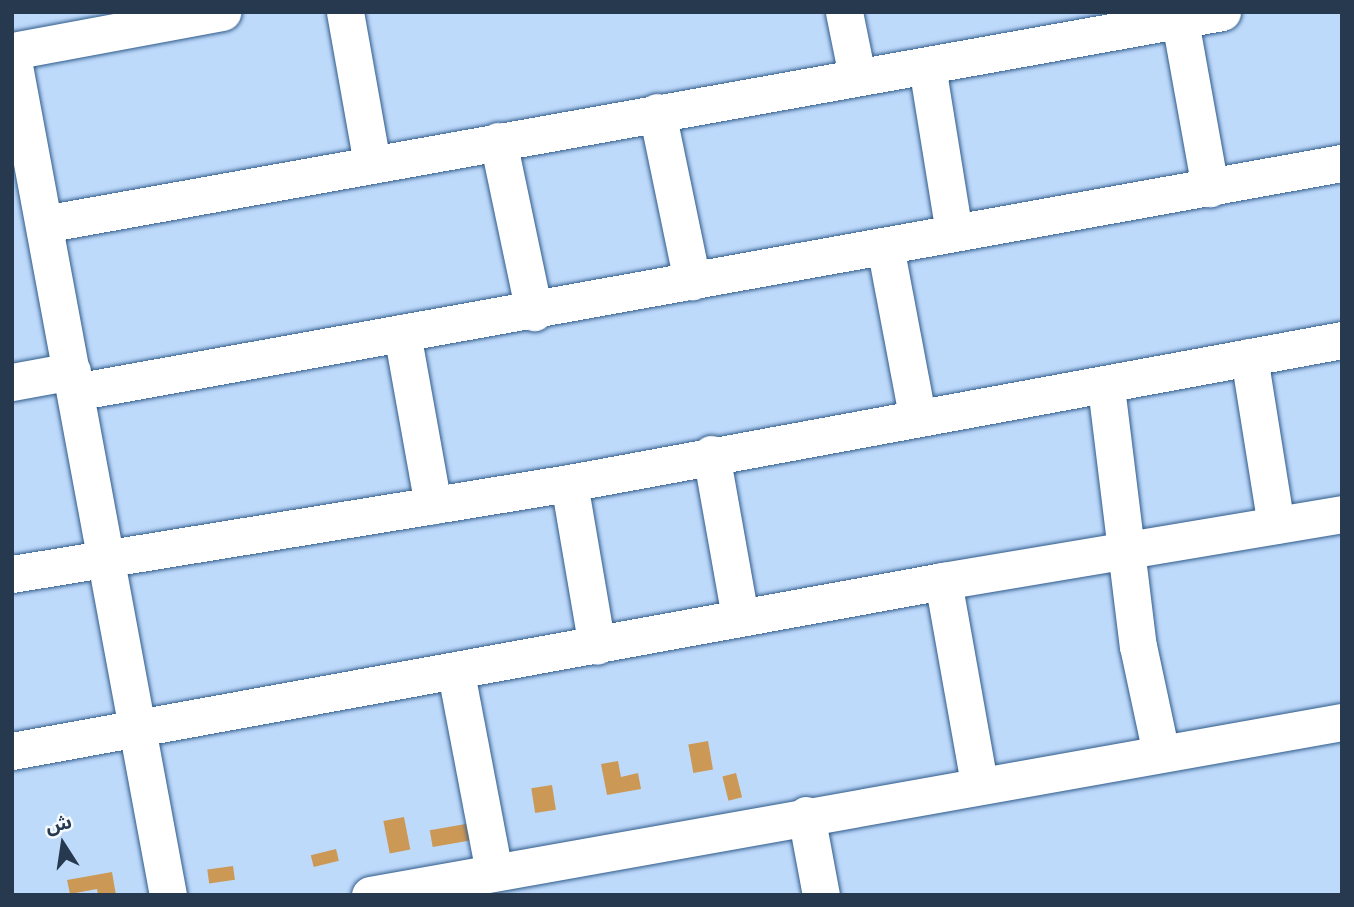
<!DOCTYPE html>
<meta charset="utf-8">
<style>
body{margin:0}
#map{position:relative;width:1354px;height:907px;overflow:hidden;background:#bedafb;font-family:"IBM Plex Sans","Noto Sans Arabic",sans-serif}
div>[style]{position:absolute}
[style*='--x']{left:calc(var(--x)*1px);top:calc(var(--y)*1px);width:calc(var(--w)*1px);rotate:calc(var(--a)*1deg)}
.building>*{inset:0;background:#cb9856;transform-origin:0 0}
.roads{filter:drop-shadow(0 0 2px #305b8a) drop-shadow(0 0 2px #305b8a)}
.minor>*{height:37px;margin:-18.5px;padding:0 18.5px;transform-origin:18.5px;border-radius:18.5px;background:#fff}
span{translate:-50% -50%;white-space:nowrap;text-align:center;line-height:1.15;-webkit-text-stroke:5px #f4f9fe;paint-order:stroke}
.frame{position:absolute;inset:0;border:14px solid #26394e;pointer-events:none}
.north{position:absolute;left:28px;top:809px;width:70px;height:70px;-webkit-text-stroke:5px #f4f9fe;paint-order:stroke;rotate:348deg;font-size:19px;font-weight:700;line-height:28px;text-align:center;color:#26394e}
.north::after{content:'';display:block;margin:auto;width:24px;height:32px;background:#26394e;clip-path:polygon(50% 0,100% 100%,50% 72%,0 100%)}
</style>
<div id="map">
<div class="building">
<i style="left:708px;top:741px;width:29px;height:20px;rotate:80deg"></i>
<i style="clip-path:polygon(618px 761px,621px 777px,638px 773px,641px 789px,607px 795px,601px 764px)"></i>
<i style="left:736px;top:773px;width:25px;height:14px;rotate:76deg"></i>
<i style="left:552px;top:785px;width:25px;height:21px;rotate:81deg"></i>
<i style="left:404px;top:817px;width:33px;height:21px;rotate:79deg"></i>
<i style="left:477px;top:822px;width:17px;height:48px;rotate:80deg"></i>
<i style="left:336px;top:849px;width:12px;height:26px;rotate:76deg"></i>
<i style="left:233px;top:866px;width:14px;height:26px;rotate:82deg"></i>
<i style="clip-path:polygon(112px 872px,116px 895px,98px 895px,97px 889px,70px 894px,67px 880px)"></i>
</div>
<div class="roads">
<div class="minor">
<i style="--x:345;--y:12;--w:154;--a:79.9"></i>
<i style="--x:844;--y:12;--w:65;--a:78.5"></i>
<i style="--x:1180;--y:21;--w:170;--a:79.8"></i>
<i style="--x:12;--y:51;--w:214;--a:-10.5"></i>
<i style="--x:12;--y:55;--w:854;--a:79.48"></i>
<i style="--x:927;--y:66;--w:168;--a:80.8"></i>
<i style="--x:657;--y:112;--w:173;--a:78.3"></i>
<i style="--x:498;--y:141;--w:175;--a:78.1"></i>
<i style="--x:44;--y:224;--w:1197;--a:-10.2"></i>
<i style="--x:885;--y:246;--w:173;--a:79.3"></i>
<i style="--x:402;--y:333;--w:175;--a:79.8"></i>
<i style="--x:1249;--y:357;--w:170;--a:80.9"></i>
<i style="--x:12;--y:382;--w:61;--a:-10.4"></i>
<i style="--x:1106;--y:387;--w:261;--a:83"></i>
<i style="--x:1138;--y:646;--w:109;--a:77.9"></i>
<i style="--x:75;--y:392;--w:1288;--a:-10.25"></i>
<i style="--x:711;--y:454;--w:166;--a:79.9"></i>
<i style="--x:569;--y:483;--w:165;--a:80.3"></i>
<i style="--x:12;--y:574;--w:564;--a:-9.28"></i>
<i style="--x:569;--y:483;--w:786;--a:-10.48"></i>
<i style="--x:943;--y:581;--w:205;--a:79.9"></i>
<i style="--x:456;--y:673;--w:203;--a:79.2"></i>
<i style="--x:12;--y:751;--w:946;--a:-10.35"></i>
<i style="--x:943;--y:581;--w:405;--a:-9.5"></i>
<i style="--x:806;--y:815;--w:81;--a:79.4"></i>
<i style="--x:370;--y:895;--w:987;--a:-10.09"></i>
</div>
</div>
<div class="frame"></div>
<div class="north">ش</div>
</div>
